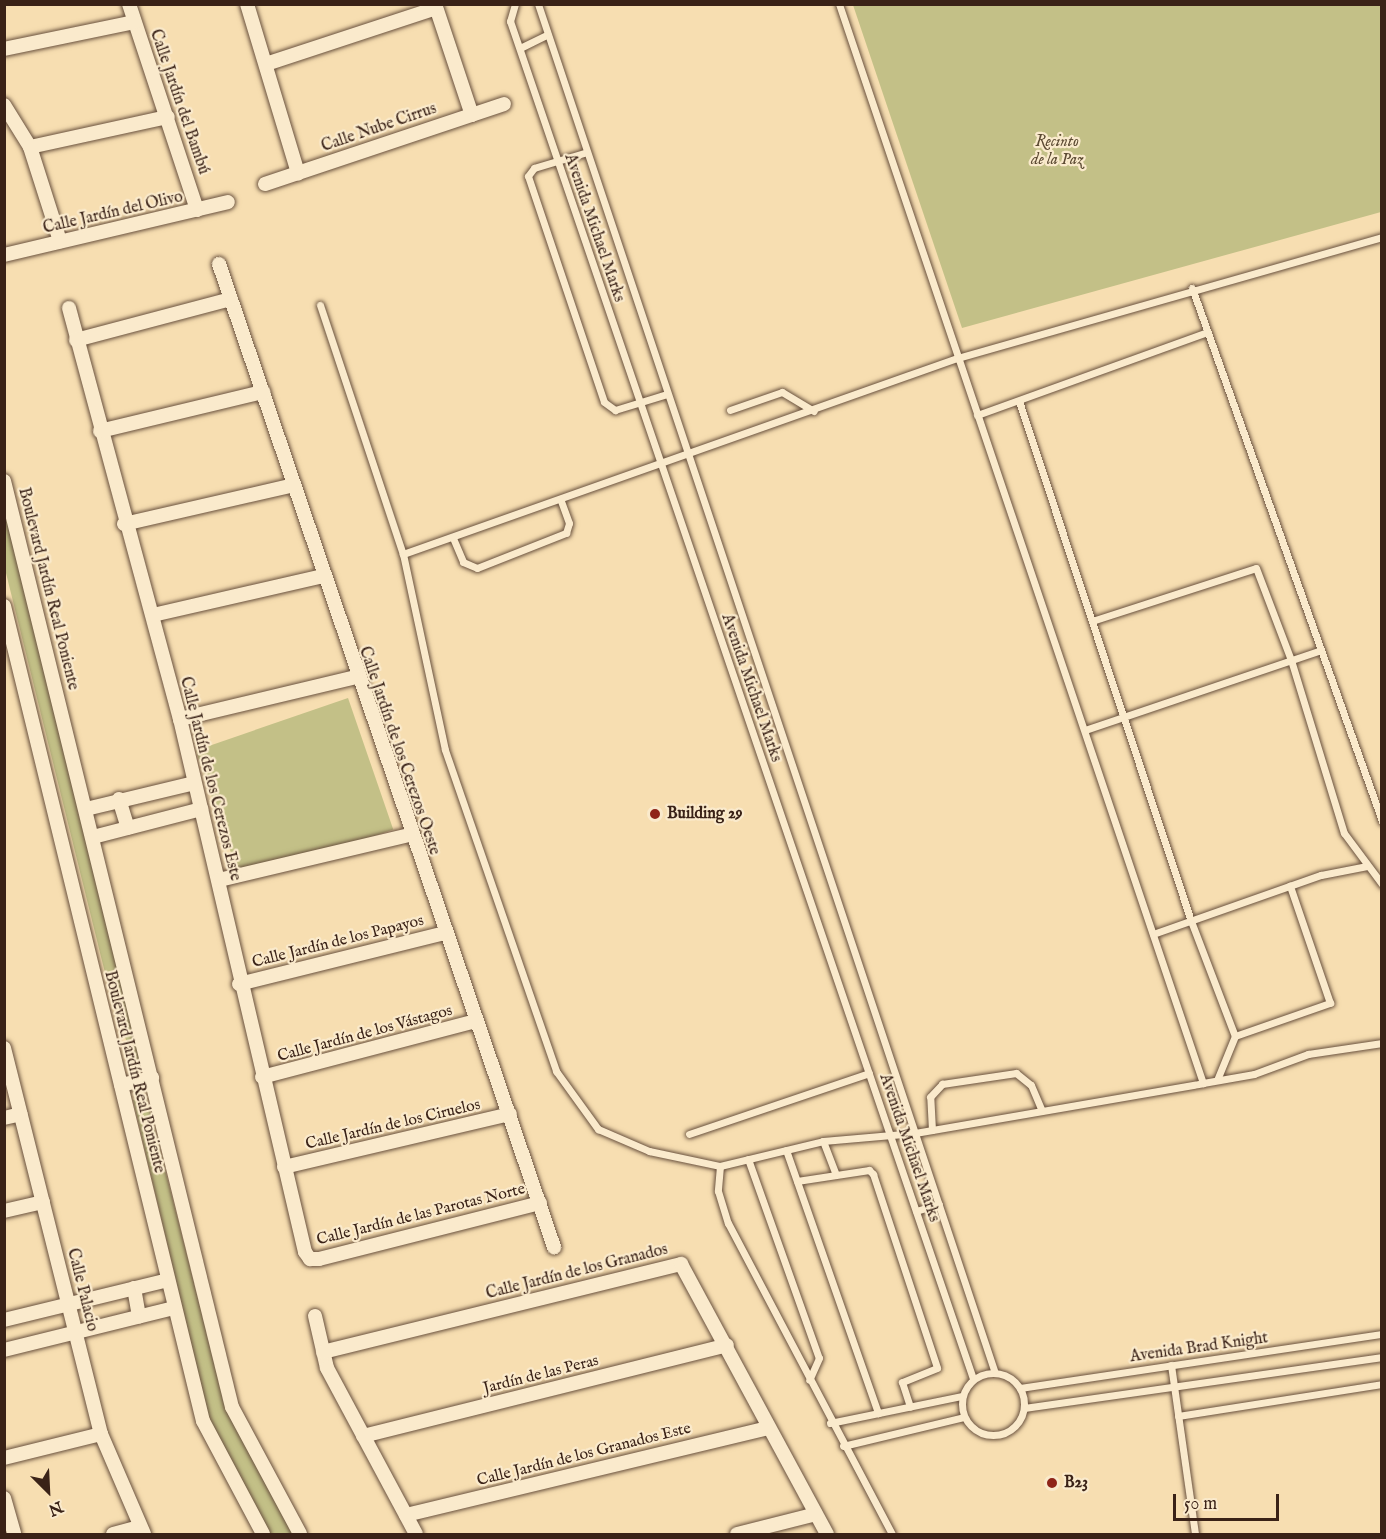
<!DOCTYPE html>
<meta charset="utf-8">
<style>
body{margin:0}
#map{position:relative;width:1386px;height:1539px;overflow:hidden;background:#f7deb1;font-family:"IM FELL English",serif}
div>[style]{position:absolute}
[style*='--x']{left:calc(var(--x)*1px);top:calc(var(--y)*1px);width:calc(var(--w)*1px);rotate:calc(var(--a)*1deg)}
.green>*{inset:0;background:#c3c087;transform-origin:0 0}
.roads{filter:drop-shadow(0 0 2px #69513e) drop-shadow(0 0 2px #69513e)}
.service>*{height:7px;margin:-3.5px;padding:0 3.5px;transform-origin:3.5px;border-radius:3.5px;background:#faeacc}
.service>.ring{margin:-3.5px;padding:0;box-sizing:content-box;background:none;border:7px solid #faeacc;border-radius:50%}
.minor>*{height:14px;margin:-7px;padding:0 7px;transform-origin:7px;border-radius:7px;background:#faeacc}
.dots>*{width:16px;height:16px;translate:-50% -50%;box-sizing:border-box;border:3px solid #faeacc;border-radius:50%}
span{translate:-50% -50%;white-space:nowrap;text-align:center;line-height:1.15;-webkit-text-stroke:4.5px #faeacc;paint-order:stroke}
.street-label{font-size:16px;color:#3a2217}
.park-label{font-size:16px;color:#5c4a33;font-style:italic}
.poi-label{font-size:16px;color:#3a2217;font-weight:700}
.left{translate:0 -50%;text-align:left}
.frame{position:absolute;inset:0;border:6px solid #3a2217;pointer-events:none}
.north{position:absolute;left:18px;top:1461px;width:60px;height:60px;-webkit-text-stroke:4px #faeacc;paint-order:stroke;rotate:156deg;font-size:16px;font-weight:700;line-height:24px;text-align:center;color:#3a2217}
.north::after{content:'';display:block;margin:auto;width:21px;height:27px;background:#3a2217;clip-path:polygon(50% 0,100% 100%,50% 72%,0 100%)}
.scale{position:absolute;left:1173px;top:1494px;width:106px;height:27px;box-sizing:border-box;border:3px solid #3a2217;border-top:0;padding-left:8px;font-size:18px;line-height:21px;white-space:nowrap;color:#3a2217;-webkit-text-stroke:4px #faeacc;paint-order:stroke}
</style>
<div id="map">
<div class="green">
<i style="clip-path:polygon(853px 5px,1381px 5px,1381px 212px,962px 328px)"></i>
<i style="clip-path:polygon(4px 504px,144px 1058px,134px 1064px,109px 989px,5px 569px)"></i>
<i style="left:348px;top:698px;width:139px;height:161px;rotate:71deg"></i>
<i style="clip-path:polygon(147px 1099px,227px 1412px,293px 1534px,270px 1534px,209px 1419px,133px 1100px)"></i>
</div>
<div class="roads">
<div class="service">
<i style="--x:515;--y:4;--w:18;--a:106"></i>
<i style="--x:510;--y:21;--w:1435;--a:71.17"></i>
<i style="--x:538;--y:4;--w:1443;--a:71.54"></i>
<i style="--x:839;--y:4;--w:1139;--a:71.36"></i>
<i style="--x:520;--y:48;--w:28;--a:-26"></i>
<i style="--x:584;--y:153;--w:52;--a:163.3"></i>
<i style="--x:534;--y:168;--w:10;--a:127"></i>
<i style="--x:528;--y:176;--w:238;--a:71.4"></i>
<i style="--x:604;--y:402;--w:14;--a:36"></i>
<i style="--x:615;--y:410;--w:54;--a:-17.1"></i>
<i style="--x:1382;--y:237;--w:442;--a:164.1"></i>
<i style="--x:957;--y:358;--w:588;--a:160.52"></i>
<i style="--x:403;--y:554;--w:200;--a:77.9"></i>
<i style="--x:445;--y:750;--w:340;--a:70.9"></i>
<i style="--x:556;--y:1071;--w:72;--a:54.1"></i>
<i style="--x:598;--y:1129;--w:56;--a:23.3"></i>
<i style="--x:649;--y:1151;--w:73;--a:11.9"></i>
<i style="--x:720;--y:1166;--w:106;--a:-13.6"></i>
<i style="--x:823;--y:1141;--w:92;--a:-5"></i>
<i style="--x:915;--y:1133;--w:292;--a:-9.8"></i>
<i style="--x:1203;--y:1083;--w:52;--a:-10"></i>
<i style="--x:1254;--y:1074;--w:58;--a:-20.3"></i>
<i style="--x:1308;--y:1054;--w:75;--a:-8.5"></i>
<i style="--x:1192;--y:288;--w:566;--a:70.38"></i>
<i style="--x:320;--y:305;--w:262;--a:71.6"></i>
<i style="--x:1019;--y:401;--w:548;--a:71.7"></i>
<i style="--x:1191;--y:921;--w:123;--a:69.1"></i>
<i style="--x:730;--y:410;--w:55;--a:-19.1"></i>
<i style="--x:782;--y:392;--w:37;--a:31"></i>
<i style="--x:977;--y:415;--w:245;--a:-19.8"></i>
<i style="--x:453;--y:538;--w:26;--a:67"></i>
<i style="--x:463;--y:562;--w:15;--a:23"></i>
<i style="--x:477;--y:568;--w:96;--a:-21.5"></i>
<i style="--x:566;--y:533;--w:10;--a:-73"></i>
<i style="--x:569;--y:523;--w:23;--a:-110"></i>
<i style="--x:1092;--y:621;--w:172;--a:-17.9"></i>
<i style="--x:1256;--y:568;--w:98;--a:69.2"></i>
<i style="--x:1291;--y:660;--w:181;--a:73"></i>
<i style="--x:1344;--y:833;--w:64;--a:53.3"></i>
<i style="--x:1085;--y:730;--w:246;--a:-18.7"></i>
<i style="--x:1153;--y:934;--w:178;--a:-19.4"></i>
<i style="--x:1321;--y:875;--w:47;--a:-11.1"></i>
<i style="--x:1217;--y:1080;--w:48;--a:-67.8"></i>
<i style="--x:1235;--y:1036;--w:101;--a:-19.2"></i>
<i style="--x:1330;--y:1003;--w:124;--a:-108.9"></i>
<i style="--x:932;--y:1130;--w:33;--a:-93"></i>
<i style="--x:930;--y:1097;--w:18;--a:-47"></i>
<i style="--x:942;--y:1084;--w:75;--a:-8.5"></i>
<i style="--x:1016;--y:1073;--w:19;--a:39"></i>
<i style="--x:1031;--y:1085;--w:28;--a:67"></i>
<i style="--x:689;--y:1134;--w:190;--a:-18.7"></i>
<i style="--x:823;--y:1141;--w:34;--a:69"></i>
<i style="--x:786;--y:1150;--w:279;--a:70.7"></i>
<i style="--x:748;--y:1159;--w:211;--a:70.4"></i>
<i style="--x:819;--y:1358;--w:24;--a:114"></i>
<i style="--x:720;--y:1166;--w:25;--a:95"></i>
<i style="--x:718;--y:1191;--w:34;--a:73"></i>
<i style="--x:728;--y:1223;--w:352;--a:62.2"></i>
<i style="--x:797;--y:1181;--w:73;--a:-8.7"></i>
<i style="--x:869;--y:1170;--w:6;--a:45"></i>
<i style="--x:873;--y:1174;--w:204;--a:71.7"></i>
<i style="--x:937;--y:1368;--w:38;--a:158"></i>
<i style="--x:902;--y:1382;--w:26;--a:72"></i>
<i style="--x:916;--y:1211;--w:24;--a:-17"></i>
<i style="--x:1171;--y:1365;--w:171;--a:81.9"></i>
<i class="ring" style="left:962px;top:1373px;width:55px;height:55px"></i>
<i style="--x:1020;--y:1388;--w:366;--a:-8.5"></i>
<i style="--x:1024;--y:1408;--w:362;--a:-8.1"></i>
<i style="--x:1178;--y:1416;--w:206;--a:-8.9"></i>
<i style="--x:830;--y:1423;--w:135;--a:-11.6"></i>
<i style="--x:843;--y:1446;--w:124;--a:-13.5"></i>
</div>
<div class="minor">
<i style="--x:129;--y:4;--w:217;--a:71.7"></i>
<i style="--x:247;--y:4;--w:177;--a:73.2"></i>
<i style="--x:435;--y:4;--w:117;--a:71.6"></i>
<i style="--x:4;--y:49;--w:133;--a:-11.7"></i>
<i style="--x:266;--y:64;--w:179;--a:-18.2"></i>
<i style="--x:4;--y:105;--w:49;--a:58.2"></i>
<i style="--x:30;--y:147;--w:99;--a:72.3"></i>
<i style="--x:30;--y:147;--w:141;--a:-12.3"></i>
<i style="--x:265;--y:184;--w:252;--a:-18.5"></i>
<i style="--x:4;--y:255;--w:230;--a:-13.3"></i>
<i style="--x:219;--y:264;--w:1039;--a:71.18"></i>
<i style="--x:69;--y:308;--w:426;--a:74.9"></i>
<i style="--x:180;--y:719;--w:547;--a:76.8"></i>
<i style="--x:305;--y:1252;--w:9;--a:54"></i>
<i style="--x:310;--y:1259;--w:9;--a:0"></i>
<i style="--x:319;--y:1259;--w:228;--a:-14.2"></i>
<i style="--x:76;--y:340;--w:160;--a:-14.8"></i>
<i style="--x:100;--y:431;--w:168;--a:-13.5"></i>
<i style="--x:4;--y:481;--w:954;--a:76.17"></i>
<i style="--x:232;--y:1407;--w:144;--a:61.8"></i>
<i style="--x:124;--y:524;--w:174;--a:-12.9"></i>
<i style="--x:4;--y:606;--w:839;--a:76.28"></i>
<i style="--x:203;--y:1421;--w:128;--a:62"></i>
<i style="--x:153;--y:615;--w:174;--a:-12.9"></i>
<i style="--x:180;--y:719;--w:181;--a:-13.4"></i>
<i style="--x:119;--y:799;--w:30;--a:73"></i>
<i style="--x:86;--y:809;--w:111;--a:-13.5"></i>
<i style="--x:93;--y:837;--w:112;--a:-14.5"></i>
<i style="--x:219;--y:880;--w:196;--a:-13.3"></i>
<i style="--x:239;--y:984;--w:212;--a:-13.9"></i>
<i style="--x:4;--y:1048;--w:398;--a:75.9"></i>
<i style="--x:101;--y:1434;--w:109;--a:66.7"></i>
<i style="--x:262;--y:1077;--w:220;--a:-14.7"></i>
<i style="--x:121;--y:1085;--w:32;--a:-13"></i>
<i style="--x:4;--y:1118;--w:17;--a:-13"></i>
<i style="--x:284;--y:1167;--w:232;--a:-13.2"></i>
<i style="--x:4;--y:1211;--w:40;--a:-13"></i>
<i style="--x:134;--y:1288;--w:29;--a:80"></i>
<i style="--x:315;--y:1316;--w:53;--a:77"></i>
<i style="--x:327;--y:1368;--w:188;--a:61.8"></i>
<i style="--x:4;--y:1320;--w:169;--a:-13.7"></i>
<i style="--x:4;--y:1350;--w:175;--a:-13.9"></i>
<i style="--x:323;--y:1352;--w:369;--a:-13.8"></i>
<i style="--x:681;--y:1264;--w:307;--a:61.6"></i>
<i style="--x:363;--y:1436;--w:375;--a:-14"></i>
<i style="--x:4;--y:1458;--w:100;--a:-13.9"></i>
<i style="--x:4;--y:1498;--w:37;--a:74"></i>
<i style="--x:406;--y:1515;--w:373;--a:-13.5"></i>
<i style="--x:113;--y:1534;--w:28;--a:-15"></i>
<i style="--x:737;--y:1534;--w:81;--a:-14.2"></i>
</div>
</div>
<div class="dots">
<i style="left:655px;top:814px;background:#8f2418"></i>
<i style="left:1052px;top:1483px;background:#8f2418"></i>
</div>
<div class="street-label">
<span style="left:179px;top:102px;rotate:71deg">Calle Jardín del Bambú</span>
<span style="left:379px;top:128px;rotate:-19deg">Calle Nube Cirrus</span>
<span style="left:113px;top:213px;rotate:-13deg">Calle Jardín del Olivo</span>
<span style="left:594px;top:228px;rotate:71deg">Avenida Michael Marks</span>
<span style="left:48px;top:589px;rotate:76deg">Boulevard Jardín Real Poniente</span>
<span style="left:751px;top:688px;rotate:71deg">Avenida Michael Marks</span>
<span style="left:399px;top:751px;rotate:71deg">Calle Jardín de los Cerezos Oeste</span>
<span style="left:210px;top:779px;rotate:76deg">Calle Jardín de los Cerezos Este</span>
<span style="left:338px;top:942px;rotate:-14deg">Calle Jardín de los Papayos</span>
<span style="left:365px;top:1034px;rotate:-15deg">Calle Jardín de los Vástagos</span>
<span style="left:134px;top:1072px;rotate:76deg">Boulevard Jardín Real Poniente</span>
<span style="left:393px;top:1125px;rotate:-13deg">Calle Jardín de los Ciruelos</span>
<span style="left:909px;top:1148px;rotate:71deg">Avenida Michael Marks</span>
<span style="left:421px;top:1215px;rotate:-14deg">Calle Jardín de las Parotas Norte</span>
<span style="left:577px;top:1272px;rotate:-14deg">Calle Jardín de los Granados</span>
<span style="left:82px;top:1290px;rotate:76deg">Calle Palacio</span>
<span style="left:1199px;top:1348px;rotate:-8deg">Avenida Brad Knight</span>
<span style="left:541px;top:1375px;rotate:-14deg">Jardín de las Peras</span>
<span style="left:584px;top:1455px;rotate:-14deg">Calle Jardín de los Granados Este</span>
</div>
<div class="park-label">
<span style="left:1057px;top:151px">Recinto<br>de la Paz</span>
</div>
<div class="poi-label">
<span class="left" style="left:667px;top:814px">Building 29</span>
<span class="left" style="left:1064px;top:1483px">B23</span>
</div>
<div class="frame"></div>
<div class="north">N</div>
<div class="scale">50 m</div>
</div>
